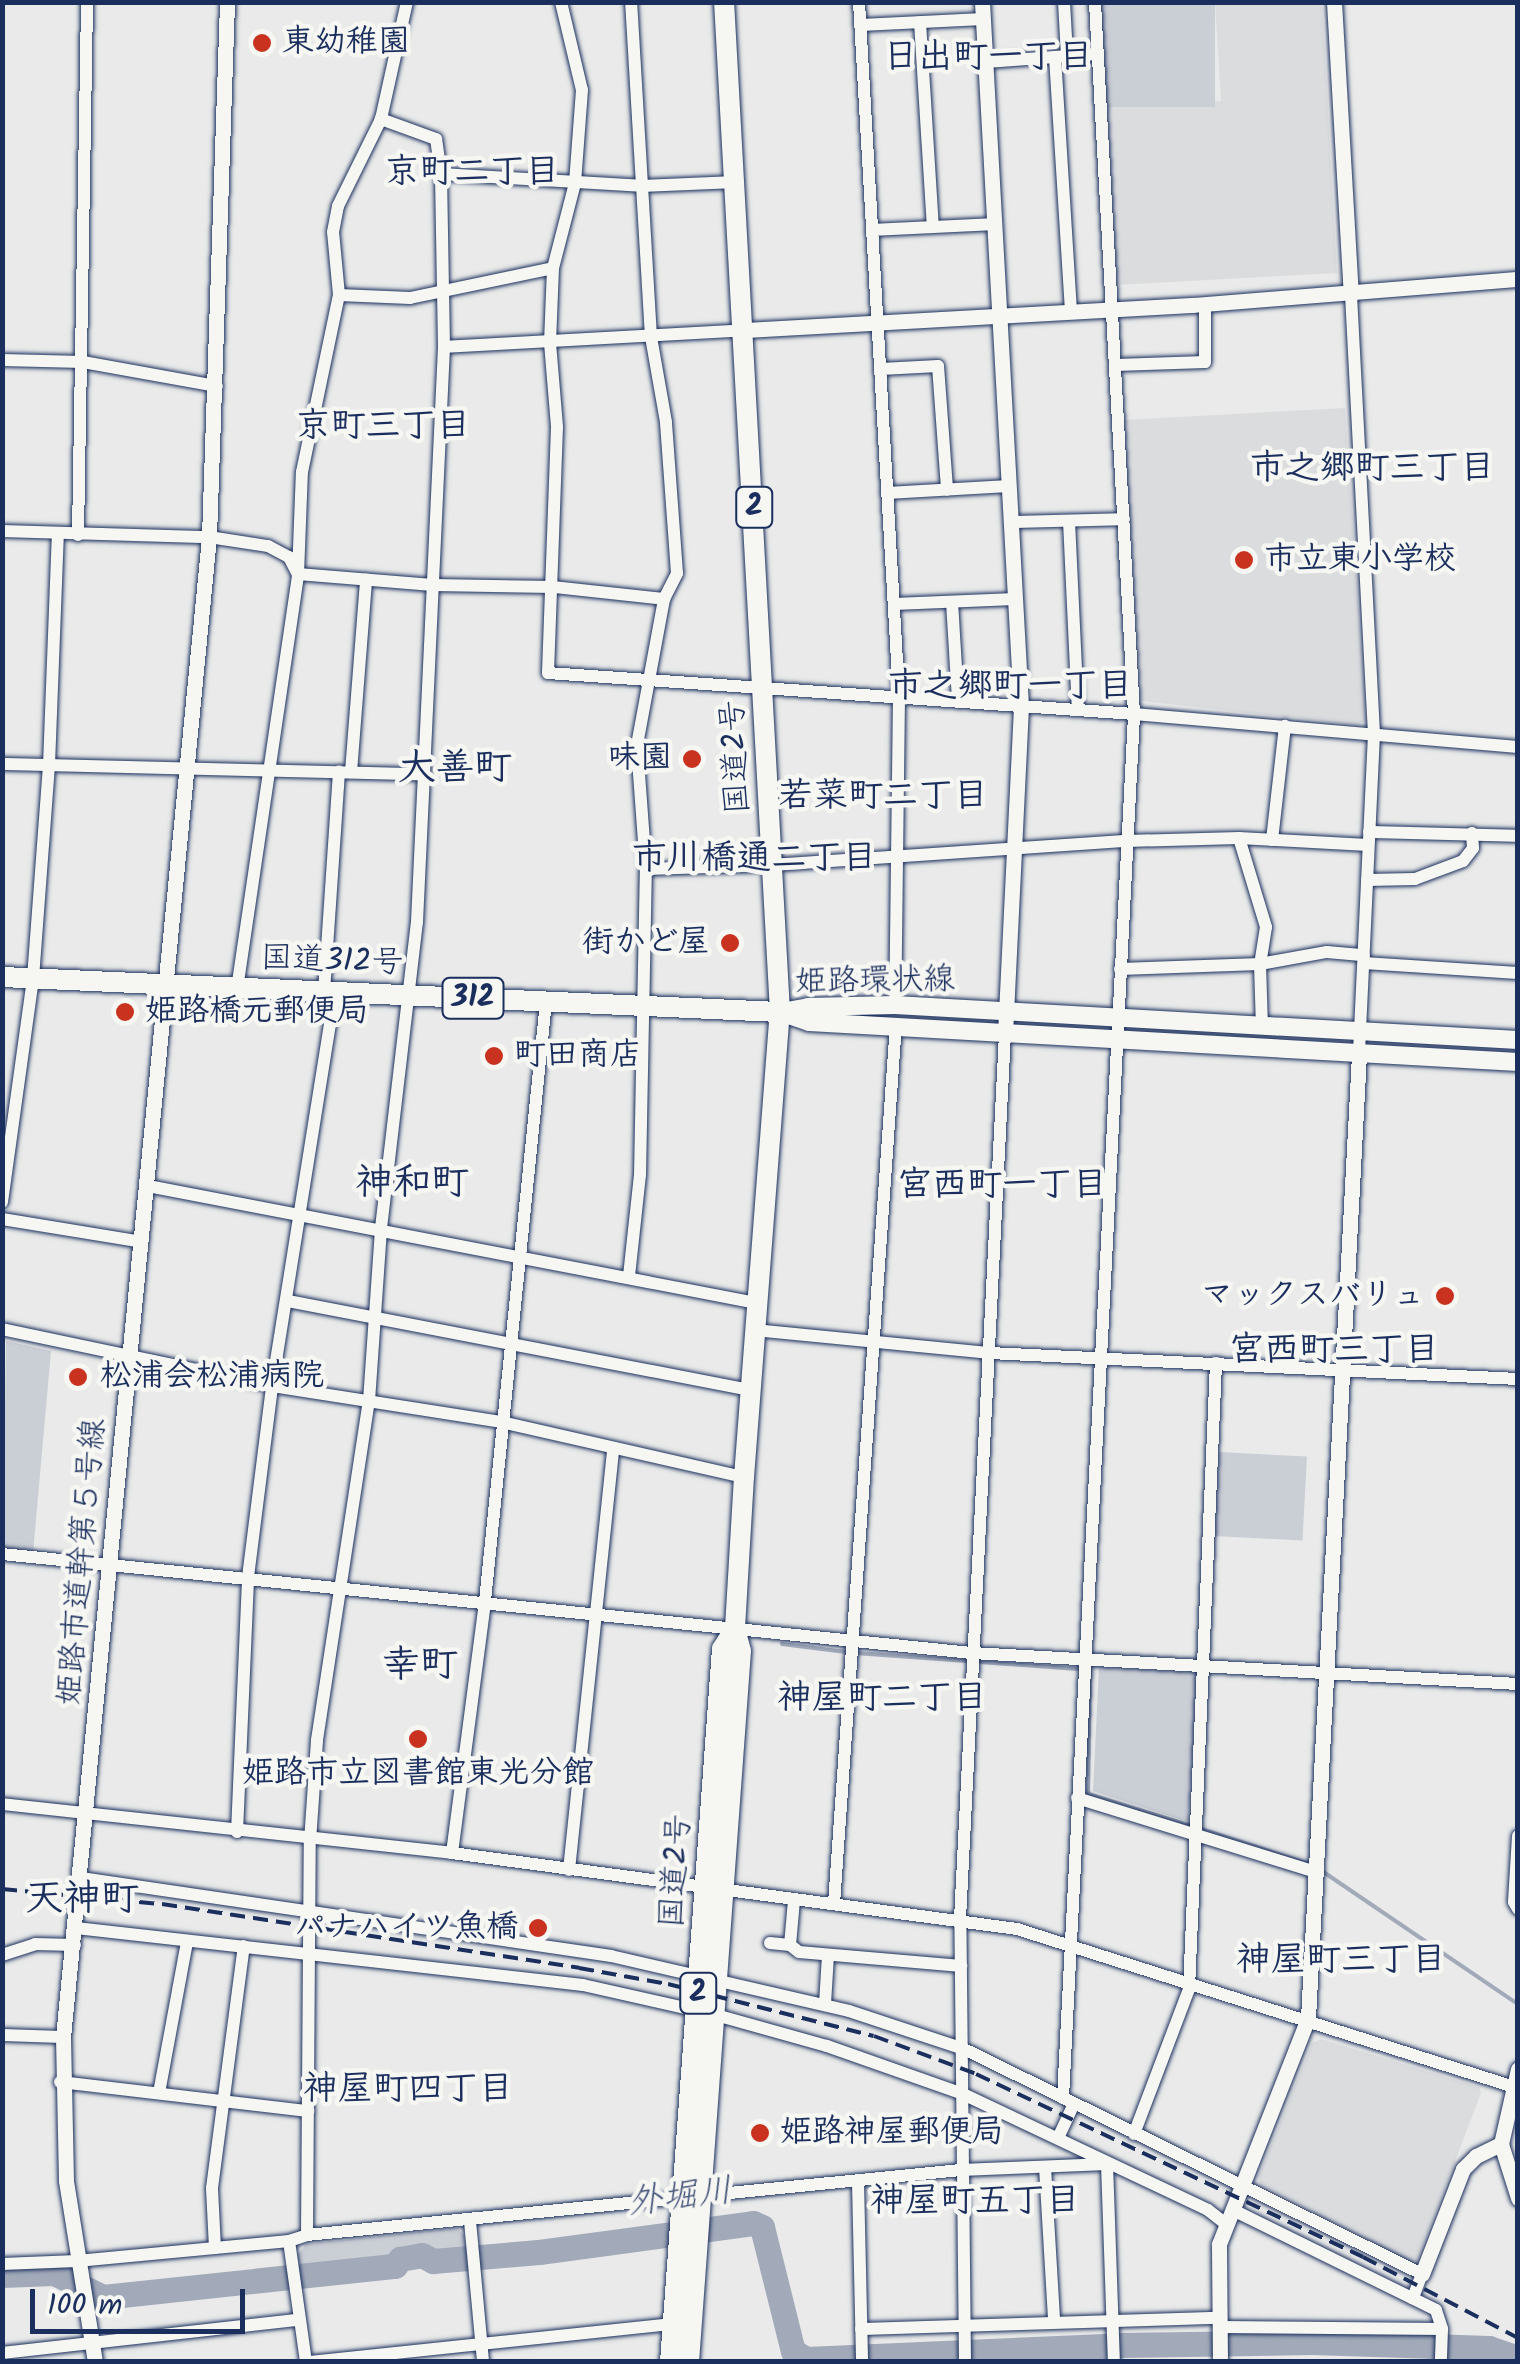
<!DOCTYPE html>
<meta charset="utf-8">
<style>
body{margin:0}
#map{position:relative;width:1520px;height:2364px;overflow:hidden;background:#e9eae9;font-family:Kalam,"Klee One",sans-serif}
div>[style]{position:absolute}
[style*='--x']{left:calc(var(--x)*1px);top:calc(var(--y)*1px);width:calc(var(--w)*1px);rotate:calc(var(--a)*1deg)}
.built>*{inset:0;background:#dadcde}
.green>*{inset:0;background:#caced5;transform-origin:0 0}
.stream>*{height:4px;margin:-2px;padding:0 2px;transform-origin:2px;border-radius:2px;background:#a2aaba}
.river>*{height:25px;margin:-12.5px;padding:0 12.5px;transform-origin:12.5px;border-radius:12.5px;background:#a2aaba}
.roads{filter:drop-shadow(0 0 2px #1b2f5e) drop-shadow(0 0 2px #1b2f5e)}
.minor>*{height:12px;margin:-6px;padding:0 6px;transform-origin:6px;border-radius:6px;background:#f6f6f2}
.tertiary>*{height:15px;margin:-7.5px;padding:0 7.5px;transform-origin:7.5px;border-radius:7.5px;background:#f6f6f2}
.secondary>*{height:18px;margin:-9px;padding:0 9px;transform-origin:9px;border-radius:9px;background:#f6f6f2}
.trunk>*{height:20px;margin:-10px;padding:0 10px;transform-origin:10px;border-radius:10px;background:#f6f6f2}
.rail>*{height:4px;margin-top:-2px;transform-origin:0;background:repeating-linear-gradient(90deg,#1b2f5e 0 15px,transparent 0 23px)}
.dots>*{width:28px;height:28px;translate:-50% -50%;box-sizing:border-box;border:5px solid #f6f6f2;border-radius:50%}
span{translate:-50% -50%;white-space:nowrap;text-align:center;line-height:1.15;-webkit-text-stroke:9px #f6f6f2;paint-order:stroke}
.shield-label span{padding:2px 8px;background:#f6f6f2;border:2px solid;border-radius:8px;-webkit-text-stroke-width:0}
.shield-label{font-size:30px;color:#1b2f5e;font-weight:700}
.poi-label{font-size:32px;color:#1b2f5e;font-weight:700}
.left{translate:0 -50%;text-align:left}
.right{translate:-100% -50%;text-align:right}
.street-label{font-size:32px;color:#1b2f5e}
.neighbourhood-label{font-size:35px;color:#1b2f5e;font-weight:700}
.water-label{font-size:35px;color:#44547a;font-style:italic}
.quarter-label{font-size:38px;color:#1b2f5e;font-weight:700}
.frame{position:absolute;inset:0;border:5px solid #1b2f5e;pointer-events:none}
.scale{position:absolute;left:30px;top:2289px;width:215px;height:45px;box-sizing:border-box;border:5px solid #1b2f5e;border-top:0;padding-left:12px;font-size:30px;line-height:35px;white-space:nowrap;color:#1b2f5e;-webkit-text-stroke:8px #f6f6f2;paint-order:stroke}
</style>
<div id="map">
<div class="built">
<i style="clip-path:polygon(1215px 3px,1322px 3px,1337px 273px,1115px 285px,1104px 107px,1221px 101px)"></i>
<i style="clip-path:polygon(1345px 408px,1366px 720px,1358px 725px,1141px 701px,1124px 420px)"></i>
<i style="clip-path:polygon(1321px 2039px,1479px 2087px,1481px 2093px,1417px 2261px,1411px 2262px,1261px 2185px,1258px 2177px,1312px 2043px)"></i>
</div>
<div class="green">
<i style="left:1099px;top:3px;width:116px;height:104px"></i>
<i style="clip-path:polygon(6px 1341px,51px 1351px,33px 1553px,3px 1549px)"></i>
<i style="left:1219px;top:1452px;width:88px;height:84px;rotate:3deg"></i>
<i style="clip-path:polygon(1099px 1667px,1198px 1673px,1188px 1822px,1093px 1791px)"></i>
<i style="clip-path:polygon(457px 2228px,464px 2235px,468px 2263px,300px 2283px,297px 2256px,306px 2244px)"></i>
</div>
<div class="stream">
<i style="--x:782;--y:1644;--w:64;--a:7.1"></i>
<i style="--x:855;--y:1653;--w:226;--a:4.1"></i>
<i style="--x:1090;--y:1670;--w:124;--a:90.9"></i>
<i style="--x:1088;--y:1794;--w:109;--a:17.1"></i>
<i style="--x:1201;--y:1829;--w:110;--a:17.9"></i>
<i style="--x:1319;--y:1869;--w:240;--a:34.2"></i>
</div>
<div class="river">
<i style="--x:2;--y:2275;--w:52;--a:-2.2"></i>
<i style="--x:54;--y:2273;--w:55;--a:26.1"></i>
<i style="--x:103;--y:2297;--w:294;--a:-6.1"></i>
<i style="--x:395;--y:2266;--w:9;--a:-54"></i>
<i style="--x:400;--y:2259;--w:22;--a:-10"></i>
<i style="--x:422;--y:2255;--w:13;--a:29"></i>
<i style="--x:433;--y:2261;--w:106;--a:-4.9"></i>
<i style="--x:539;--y:2252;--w:216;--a:-7.7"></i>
<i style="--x:753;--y:2223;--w:10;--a:24"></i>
<i style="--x:762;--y:2227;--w:128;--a:76"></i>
<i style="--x:793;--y:2351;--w:15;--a:32"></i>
<i style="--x:806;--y:2359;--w:316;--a:-2.5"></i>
<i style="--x:1122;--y:2345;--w:190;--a:-0.9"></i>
<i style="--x:1312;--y:2342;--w:177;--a:1.9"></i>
<i style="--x:1489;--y:2348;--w:31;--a:19"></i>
</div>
<div class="roads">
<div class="minor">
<i style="--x:561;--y:2;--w:90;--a:76.6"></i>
<i style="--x:582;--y:90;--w:93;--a:94.3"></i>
<i style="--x:575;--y:183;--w:88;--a:104.5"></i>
<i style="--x:553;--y:268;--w:75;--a:92.3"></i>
<i style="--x:550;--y:343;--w:84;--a:85.2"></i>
<i style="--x:557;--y:427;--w:246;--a:92.1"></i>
<i style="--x:548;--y:673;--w:587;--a:4"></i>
<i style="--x:1134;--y:714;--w:385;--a:4.9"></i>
<i style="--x:859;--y:2;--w:695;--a:86.7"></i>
<i style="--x:899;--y:696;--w:309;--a:90.7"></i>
<i style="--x:1064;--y:2;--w:54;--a:86.8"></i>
<i style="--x:920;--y:22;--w:205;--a:86.4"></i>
<i style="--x:861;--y:25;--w:122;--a:-2.8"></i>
<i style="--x:1055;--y:57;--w:255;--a:86.4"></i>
<i style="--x:986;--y:62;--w:110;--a:-4.2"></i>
<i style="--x:441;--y:174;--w:200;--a:3.4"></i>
<i style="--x:641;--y:186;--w:95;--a:-2.4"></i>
<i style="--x:872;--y:230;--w:123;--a:-2.8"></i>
<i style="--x:339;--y:295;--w:71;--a:2.4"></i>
<i style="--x:410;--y:298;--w:146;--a:-11.8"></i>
<i style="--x:1351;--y:295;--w:440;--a:87"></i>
<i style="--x:1374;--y:734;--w:319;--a:92.7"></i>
<i style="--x:444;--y:347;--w:300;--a:-3.2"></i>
<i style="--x:2;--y:360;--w:81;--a:1.4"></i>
<i style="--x:83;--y:362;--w:136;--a:10.2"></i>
<i style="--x:1116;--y:365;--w:89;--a:-1.9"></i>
<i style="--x:1205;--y:362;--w:58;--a:-90"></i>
<i style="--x:881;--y:369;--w:57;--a:-3"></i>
<i style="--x:938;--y:366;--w:124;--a:85.8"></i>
<i style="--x:887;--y:493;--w:122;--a:-3.3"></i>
<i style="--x:1069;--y:521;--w:189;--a:87.3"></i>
<i style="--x:1011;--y:522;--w:113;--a:-1.5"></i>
<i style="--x:2;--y:531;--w:207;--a:1.7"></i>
<i style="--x:209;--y:537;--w:60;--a:8.7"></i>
<i style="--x:268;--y:546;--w:24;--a:28"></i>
<i style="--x:289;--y:557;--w:18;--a:63"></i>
<i style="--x:78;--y:535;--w:533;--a:-89.03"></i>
<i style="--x:298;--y:574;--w:135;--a:4.7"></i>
<i style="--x:433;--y:585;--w:121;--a:0.9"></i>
<i style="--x:554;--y:587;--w:111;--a:6.2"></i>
<i style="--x:952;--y:602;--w:99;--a:86.5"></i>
<i style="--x:894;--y:604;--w:121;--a:-2.4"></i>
<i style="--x:2;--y:764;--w:420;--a:1.4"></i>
<i style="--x:351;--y:772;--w:193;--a:-85.5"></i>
<i style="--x:1369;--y:832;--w:149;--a:1.5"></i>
<i style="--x:1239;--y:838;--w:93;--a:73.1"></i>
<i style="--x:1266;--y:927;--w:37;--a:99"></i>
<i style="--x:1260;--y:964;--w:62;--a:88.2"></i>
<i style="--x:1272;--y:840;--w:115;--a:-83.5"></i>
<i style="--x:646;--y:869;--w:126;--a:-1.8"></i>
<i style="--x:772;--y:865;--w:356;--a:-3.9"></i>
<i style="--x:1127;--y:841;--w:112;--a:-1.5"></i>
<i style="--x:1239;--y:838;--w:129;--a:3.1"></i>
<i style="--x:1367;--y:880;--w:48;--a:-1.2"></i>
<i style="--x:1415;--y:879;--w:51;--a:-20.6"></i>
<i style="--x:1463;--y:861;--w:16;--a:-52"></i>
<i style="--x:1473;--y:848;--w:15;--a:-94"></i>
<i style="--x:1364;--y:963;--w:154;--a:3.7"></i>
<i style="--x:1120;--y:969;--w:140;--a:-2"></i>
<i style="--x:1260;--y:964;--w:68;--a:-10.2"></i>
<i style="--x:1327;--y:952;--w:37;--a:5"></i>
<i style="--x:237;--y:989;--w:419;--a:-81.6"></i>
<i style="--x:298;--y:574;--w:102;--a:-87.8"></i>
<i style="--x:302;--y:472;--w:181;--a:-78.2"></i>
<i style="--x:339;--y:295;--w:63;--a:-95.4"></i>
<i style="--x:333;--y:232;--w:26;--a:-79"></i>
<i style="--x:338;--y:206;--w:97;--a:-63.7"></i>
<i style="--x:381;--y:119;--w:120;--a:-77.5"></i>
<i style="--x:324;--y:992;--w:221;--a:-86.1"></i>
<i style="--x:148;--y:1186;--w:620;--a:10.88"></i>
<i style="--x:2;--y:1202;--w:226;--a:-82.1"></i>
<i style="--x:33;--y:978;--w:214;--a:-85.7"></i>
<i style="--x:49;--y:765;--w:231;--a:-87.8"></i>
<i style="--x:2;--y:1219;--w:142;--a:9.3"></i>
<i style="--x:629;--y:1276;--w:102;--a:-83.8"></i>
<i style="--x:640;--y:1175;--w:306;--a:-88.9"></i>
<i style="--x:646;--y:869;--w:124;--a:-94.2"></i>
<i style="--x:637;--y:745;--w:148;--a:-79.5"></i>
<i style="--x:664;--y:599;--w:29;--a:-63"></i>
<i style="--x:677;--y:573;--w:151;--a:-94.2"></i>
<i style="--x:666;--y:422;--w:86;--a:-100"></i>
<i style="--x:651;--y:337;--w:336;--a:-93.4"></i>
<i style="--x:288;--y:1301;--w:471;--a:10.9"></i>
<i style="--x:2;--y:1329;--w:276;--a:11.9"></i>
<i style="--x:272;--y:1386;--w:232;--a:8.9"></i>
<i style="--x:501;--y:1422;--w:249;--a:12.8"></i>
<i style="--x:755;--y:1330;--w:236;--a:5.6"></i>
<i style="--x:990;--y:1353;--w:529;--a:2.82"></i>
<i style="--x:2;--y:1554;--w:975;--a:5.83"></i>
<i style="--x:972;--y:1653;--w:547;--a:3.25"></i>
<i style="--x:1077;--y:1798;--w:250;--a:17.2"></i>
<i style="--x:2;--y:1804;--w:453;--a:6.2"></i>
<i style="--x:452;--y:1853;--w:570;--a:7.66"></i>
<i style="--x:1017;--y:1929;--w:518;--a:17.63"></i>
<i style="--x:237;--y:1832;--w:255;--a:-87.5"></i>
<i style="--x:248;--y:1577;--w:193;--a:-82.8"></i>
<i style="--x:272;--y:1386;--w:399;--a:-80.9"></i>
<i style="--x:1518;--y:1836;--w:66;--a:93.5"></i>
<i style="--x:1514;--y:1902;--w:8;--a:60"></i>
<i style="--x:452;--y:1853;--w:254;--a:-82.5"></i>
<i style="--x:485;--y:1601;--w:602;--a:-84.19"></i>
<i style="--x:569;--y:1870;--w:422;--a:-84"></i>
<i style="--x:81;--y:1878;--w:536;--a:8.37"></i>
<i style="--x:611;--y:1956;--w:244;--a:13"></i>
<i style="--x:849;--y:2011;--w:121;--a:18.3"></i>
<i style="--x:964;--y:2049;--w:510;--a:26.16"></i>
<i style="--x:1422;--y:2274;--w:26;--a:111"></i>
<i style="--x:834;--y:1904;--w:881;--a:-85.97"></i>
<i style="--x:76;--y:1928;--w:510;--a:6.41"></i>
<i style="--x:583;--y:1985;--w:136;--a:12.7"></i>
<i style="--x:716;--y:2015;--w:115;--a:15.6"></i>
<i style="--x:827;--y:2046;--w:144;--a:19.4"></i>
<i style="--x:963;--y:2094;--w:271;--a:25.3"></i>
<i style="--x:1208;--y:2210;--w:24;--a:38"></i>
<i style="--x:770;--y:1943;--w:20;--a:6"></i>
<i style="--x:790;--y:1945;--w:45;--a:-84.9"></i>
<i style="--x:790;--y:1945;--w:11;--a:38"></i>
<i style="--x:799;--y:1952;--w:163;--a:4.9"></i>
<i style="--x:2;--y:1955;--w:35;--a:-18"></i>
<i style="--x:35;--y:1944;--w:40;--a:1.4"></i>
<i style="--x:825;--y:2004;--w:49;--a:-86.5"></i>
<i style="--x:2;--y:2035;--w:61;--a:1.9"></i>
<i style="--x:60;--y:2082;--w:250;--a:6.7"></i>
<i style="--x:159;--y:2093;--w:154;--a:-79.5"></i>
<i style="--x:1063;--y:2098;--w:1386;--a:-87.06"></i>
<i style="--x:1134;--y:714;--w:713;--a:-93.14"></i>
<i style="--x:1134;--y:2134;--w:155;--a:-69.2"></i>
<i style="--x:1189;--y:1989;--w:627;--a:-87.53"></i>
<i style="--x:1058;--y:2138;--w:38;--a:-65"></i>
<i style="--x:1045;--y:2167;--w:153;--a:86.6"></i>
<i style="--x:858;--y:2182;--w:180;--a:88.7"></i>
<i style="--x:1235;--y:2211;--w:224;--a:26.2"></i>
<i style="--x:1436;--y:2310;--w:20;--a:72"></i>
<i style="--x:1442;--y:2329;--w:33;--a:92"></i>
<i style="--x:470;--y:2221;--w:142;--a:84.7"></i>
<i style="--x:307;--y:2235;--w:394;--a:-89.6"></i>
<i style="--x:310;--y:1841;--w:101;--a:-86"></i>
<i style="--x:317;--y:1740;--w:343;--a:-81.3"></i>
<i style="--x:369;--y:1401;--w:173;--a:-86"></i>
<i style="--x:381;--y:1228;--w:308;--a:-83.3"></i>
<i style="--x:417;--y:922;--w:576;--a:-87.31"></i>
<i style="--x:444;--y:347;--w:173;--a:-91"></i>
<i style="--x:441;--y:174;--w:35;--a:-98"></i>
<i style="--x:436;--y:139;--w:59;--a:-160"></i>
<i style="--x:289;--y:2241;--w:122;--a:82"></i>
<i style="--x:215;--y:2248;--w:60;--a:-92.9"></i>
<i style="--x:212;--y:2188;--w:244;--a:-82.5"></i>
<i style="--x:2;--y:2264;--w:75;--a:-2.3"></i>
<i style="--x:77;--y:2261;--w:213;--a:-5.4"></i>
<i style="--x:289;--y:2241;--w:19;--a:-18"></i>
<i style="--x:307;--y:2235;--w:657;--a:-5.68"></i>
<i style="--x:961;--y:2170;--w:146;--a:-2.4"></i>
<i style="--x:1107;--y:2164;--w:198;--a:88"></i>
<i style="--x:1220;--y:2327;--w:222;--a:0.5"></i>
<i style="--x:861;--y:2329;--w:359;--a:-1.8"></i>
<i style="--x:2;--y:2353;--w:298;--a:-6.4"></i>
<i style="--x:310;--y:2362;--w:365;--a:-6"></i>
<i style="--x:965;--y:2362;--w:443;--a:-90.6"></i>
<i style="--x:960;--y:1919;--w:887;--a:-87.09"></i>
</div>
<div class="tertiary">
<i style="--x:982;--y:2;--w:706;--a:86.83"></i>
<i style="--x:1021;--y:707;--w:326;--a:92.8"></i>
<i style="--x:1334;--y:2;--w:293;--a:86.7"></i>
<i style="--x:744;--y:330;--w:449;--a:-3.2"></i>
<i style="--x:1192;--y:305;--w:327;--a:-4.6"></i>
<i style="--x:1518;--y:2069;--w:77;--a:102.8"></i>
<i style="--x:1501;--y:2144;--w:57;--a:72.5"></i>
<i style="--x:1422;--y:2274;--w:113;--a:-68.7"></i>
<i style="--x:1463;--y:2169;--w:18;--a:-45"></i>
<i style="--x:1476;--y:2156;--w:28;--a:-26"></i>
<i style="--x:95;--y:2362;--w:184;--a:-99.1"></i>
<i style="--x:66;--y:2180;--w:143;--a:-91.2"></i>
<i style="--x:63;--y:2037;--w:1507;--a:-84.44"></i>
<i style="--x:209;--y:537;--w:535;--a:-88.07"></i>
<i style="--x:1220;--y:2362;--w:118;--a:-90.5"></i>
<i style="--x:1219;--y:2244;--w:243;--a:-68.5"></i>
<i style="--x:1308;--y:2018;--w:966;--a:-86.97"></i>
</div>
<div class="secondary">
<i style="--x:780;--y:1012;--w:31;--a:19"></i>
<i style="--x:809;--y:1022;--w:710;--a:3.23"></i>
<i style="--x:781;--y:1012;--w:27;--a:-10"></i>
<i style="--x:808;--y:1007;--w:87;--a:-1.3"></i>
<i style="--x:895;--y:1005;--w:624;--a:3.22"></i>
</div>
<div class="trunk">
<i style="--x:2;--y:977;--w:779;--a:2.58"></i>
<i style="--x:670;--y:2362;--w:715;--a:-85.83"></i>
<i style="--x:722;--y:1649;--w:25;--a:-58"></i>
<i style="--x:689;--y:2362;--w:713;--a:-85.82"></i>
<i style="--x:741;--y:1651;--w:24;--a:-105"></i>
<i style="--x:735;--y:1628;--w:151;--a:-86.6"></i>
<i style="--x:744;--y:1477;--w:466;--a:-85.6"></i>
<i style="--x:780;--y:1012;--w:1012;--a:-93.17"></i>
</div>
</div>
<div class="rail">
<i style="--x:2;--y:1889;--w:161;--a:5.4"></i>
<i style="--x:162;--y:1904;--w:422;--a:8.7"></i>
<i style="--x:579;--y:1968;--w:90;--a:10.2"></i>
<i style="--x:668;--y:1984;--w:212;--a:14.2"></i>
<i style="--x:874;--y:2036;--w:109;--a:20.4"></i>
<i style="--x:976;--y:2074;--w:428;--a:25.3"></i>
<i style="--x:1363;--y:2257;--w:175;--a:27.6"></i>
</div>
<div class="dots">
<i style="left:262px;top:43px;background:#c8321e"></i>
<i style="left:1244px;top:560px;background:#c8321e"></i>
<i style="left:692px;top:759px;background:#c8321e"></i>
<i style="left:730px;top:943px;background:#c8321e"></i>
<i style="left:125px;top:1012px;background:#c8321e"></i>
<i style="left:494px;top:1056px;background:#c8321e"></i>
<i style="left:1445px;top:1296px;background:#c8321e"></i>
<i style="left:78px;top:1377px;background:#c8321e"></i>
<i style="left:418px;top:1739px;background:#c8321e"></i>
<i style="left:538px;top:1928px;background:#c8321e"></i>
<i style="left:760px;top:2133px;background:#c8321e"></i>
</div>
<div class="shield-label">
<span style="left:754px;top:507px">2</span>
<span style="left:473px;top:998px">312</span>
<span style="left:698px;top:1993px">2</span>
</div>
<div class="poi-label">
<span class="left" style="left:282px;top:43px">東幼稚園</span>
<span class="left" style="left:1264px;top:560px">市立東小学校</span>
<span class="right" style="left:672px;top:759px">味園</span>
<span class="right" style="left:710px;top:943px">街かど屋</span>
<span class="left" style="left:145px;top:1012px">姫路橋元郵便局</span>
<span class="left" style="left:514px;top:1056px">町田商店</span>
<span class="right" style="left:1425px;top:1296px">マックスバリュ</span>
<span class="left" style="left:100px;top:1377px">松浦会松浦病院</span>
<span style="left:418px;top:1774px">姫路市立図書館東光分館</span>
<span class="right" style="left:518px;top:1928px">パナハイツ魚橋</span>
<span class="left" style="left:780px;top:2133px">姫路神屋郵便局</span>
</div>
<div class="street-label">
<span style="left:737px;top:757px;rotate:-93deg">国道2号</span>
<span style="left:332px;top:962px;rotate:2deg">国道312号</span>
<span style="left:875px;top:982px;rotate:-1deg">姫路環状線</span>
<span style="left:83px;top:1562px;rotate:-85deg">姫路市道幹第５号線</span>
<span style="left:677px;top:1871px;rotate:-86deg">国道2号</span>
</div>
<div class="neighbourhood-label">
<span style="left:988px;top:58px">日出町一丁目</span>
<span style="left:472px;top:173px">京町二丁目</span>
<span style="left:383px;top:427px">京町三丁目</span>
<span style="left:1372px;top:469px">市之郷町三丁目</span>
<span style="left:1010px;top:687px">市之郷町一丁目</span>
<span style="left:883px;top:797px">若菜町二丁目</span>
<span style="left:754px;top:859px">市川橋通二丁目</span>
<span style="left:1002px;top:1186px">宮西町一丁目</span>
<span style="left:1334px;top:1351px">宮西町三丁目</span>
<span style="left:882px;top:1699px">神屋町二丁目</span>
<span style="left:1341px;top:1961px">神屋町三丁目</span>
<span style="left:408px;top:2090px">神屋町四丁目</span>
<span style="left:975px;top:2202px">神屋町五丁目</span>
</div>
<div class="water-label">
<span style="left:680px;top:2198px;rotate:-7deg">外堀川</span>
</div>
<div class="quarter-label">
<span style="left:455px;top:770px">大善町</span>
<span style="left:412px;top:1185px">神和町</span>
<span style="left:420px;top:1667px">幸町</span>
<span style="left:82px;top:1901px">天神町</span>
</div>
<div class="frame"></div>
<div class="scale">100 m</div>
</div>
